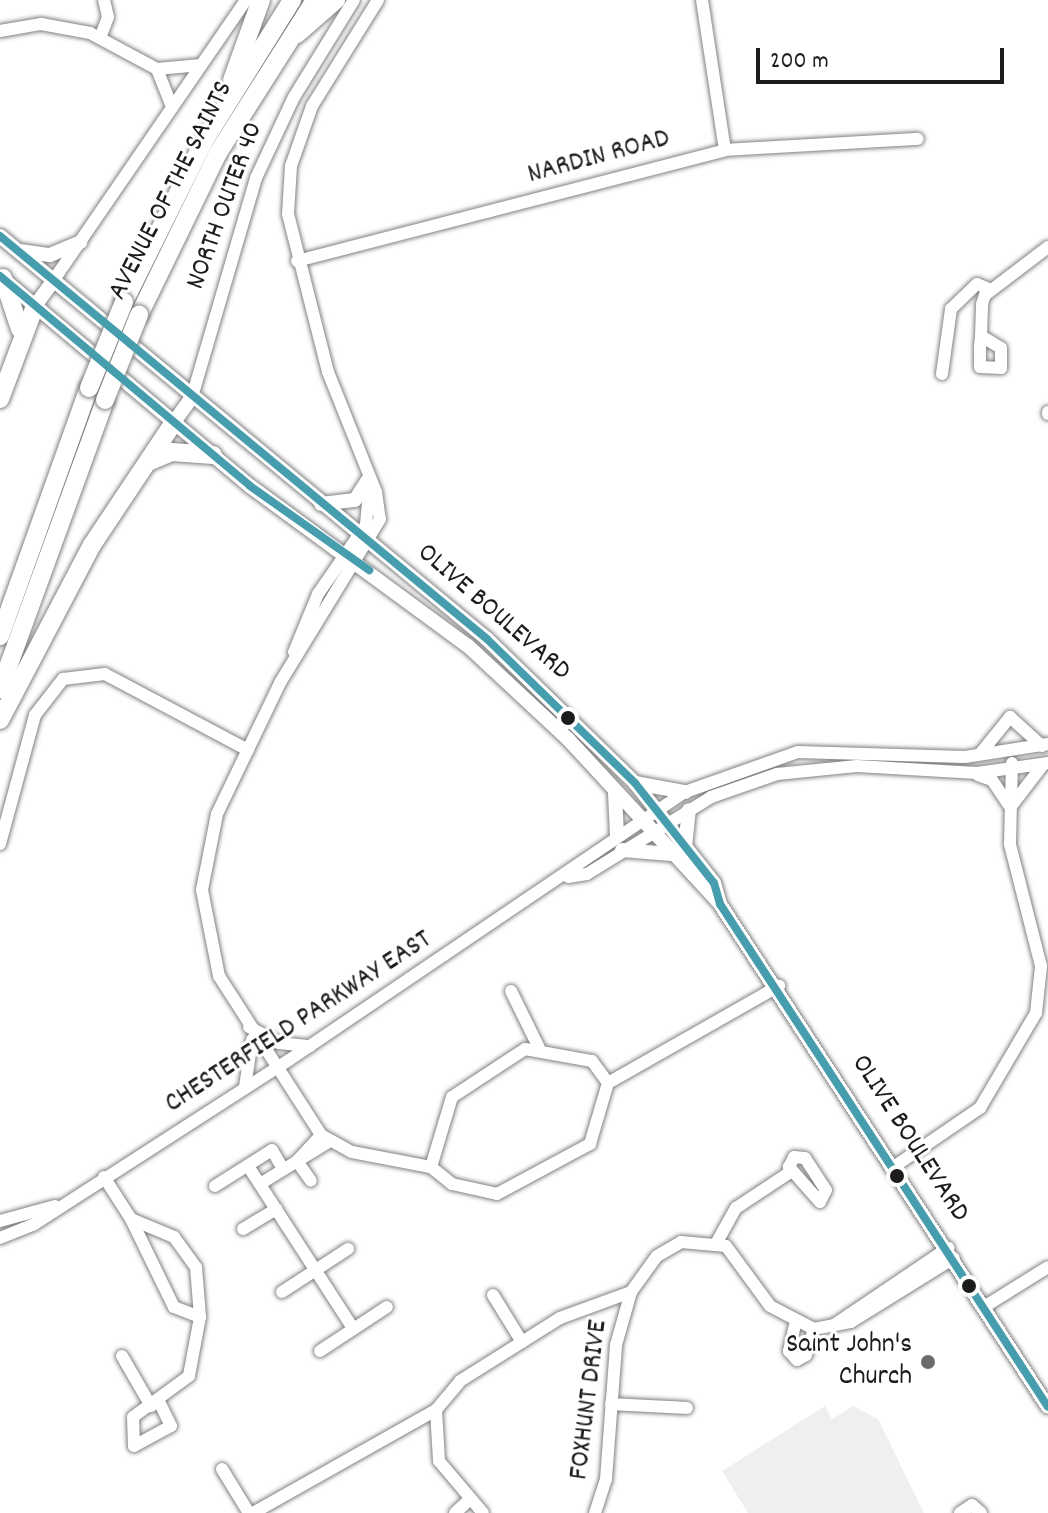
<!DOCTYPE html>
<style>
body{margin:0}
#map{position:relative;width:1048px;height:1513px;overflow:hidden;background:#fff;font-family:Dekko,sans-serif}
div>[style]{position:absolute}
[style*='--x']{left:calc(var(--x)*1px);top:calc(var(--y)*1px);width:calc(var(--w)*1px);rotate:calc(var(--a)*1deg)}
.green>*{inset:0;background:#efefef}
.roads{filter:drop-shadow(0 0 2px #828282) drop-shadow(0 0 2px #828282)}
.minor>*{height:12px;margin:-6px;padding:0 6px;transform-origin:6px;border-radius:6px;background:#fff}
.major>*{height:14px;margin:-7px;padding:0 7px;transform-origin:7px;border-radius:7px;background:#fff}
.highway>*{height:18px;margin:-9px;padding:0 9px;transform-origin:9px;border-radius:9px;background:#fff}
.bridges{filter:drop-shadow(0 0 2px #828282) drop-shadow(0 0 2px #828282)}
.highway-bridge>*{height:18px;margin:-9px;padding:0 9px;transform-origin:9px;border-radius:9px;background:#fff}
.bus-1>*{height:8px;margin:-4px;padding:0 4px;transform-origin:4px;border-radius:4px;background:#469dad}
.dots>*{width:22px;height:22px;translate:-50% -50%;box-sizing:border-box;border:4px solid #fff;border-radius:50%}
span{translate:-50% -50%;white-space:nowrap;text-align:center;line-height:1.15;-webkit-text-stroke:6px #fff;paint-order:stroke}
.street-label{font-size:28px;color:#1c1c1c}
.poi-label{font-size:28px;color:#1c1c1c}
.right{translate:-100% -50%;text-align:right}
.scale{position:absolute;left:756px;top:48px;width:248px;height:36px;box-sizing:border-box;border:4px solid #1c1c1c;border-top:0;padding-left:10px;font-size:24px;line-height:28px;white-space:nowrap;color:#1c1c1c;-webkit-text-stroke:6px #fff;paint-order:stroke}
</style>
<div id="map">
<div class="green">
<i style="clip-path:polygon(825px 1406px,832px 1419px,853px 1406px,878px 1419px,924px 1513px,748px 1513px,722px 1471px)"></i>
</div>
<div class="roads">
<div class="minor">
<i style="--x:378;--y:0;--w:125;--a:121.9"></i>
<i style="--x:312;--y:106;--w:64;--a:109.3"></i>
<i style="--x:291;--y:166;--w:48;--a:93.6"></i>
<i style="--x:288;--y:214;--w:163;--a:75.8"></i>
<i style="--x:328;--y:372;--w:129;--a:68.2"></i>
<i style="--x:376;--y:492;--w:27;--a:82"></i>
<i style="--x:380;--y:519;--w:192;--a:121.4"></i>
<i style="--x:280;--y:683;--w:145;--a:115.7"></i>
<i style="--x:217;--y:814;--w:77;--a:101.2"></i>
<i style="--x:202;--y:890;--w:88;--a:78.8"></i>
<i style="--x:219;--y:976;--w:189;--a:57.3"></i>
<i style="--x:321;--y:1135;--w:35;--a:29"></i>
<i style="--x:352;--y:1152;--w:80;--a:10.8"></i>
<i style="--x:431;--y:1167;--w:27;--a:39"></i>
<i style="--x:452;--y:1184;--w:46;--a:12.5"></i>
<i style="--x:497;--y:1194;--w:106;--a:-28.3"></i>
<i style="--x:590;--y:1144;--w:64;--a:-73.6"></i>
<i style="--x:608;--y:1083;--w:197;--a:-29.6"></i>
<i style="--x:702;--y:0;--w:152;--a:81.3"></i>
<i style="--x:0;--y:31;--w:42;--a:-9.7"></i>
<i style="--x:41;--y:24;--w:50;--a:10.4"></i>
<i style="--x:90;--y:33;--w:76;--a:28.2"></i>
<i style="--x:157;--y:69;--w:41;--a:68.5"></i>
<i style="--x:100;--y:38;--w:22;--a:-69"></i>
<i style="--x:108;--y:17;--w:17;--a:-103"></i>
<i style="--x:157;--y:69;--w:44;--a:-5.2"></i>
<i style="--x:297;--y:261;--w:442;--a:-14.5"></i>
<i style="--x:725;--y:150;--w:193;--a:-3.3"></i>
<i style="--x:53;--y:281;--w:341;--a:-55.5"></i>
<i style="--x:981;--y:336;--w:23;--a:31"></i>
<i style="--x:1001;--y:348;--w:20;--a:90"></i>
<i style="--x:1001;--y:368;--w:21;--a:-177"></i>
<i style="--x:980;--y:367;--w:21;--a:-90"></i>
<i style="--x:980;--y:346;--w:10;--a:-84"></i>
<i style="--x:981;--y:336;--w:32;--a:-88"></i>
<i style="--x:982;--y:304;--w:9;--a:-72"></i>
<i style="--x:985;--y:295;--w:79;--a:-37.3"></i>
<i style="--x:942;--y:374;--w:66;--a:-82.1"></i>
<i style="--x:951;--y:309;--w:36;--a:-44"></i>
<i style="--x:977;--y:284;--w:13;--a:23"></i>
<i style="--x:192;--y:397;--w:228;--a:-73.7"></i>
<i style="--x:256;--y:178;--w:89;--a:-64.9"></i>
<i style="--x:294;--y:97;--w:114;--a:-58.3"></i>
<i style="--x:1048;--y:412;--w:2;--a:90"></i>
<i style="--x:294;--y:652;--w:63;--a:-67.5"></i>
<i style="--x:318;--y:594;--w:84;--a:-55.2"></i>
<i style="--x:366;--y:525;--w:38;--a:-85"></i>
<i style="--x:1010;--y:717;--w:43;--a:42.2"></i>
<i style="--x:980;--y:754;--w:48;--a:-51"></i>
<i style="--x:978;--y:775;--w:15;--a:20"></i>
<i style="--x:992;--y:780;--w:30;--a:56"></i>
<i style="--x:1012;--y:805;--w:49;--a:-52.4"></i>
<i style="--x:0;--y:844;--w:134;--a:-74.8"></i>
<i style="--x:35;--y:715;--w:46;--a:-52.1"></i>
<i style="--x:63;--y:679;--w:42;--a:-6.8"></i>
<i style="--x:105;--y:674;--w:162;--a:28"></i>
<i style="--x:568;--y:877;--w:19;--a:-9"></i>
<i style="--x:587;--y:874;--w:146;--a:-31.8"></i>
<i style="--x:711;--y:797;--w:70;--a:-19.2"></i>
<i style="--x:777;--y:774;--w:80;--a:-5.7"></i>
<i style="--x:857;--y:766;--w:120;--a:3.3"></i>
<i style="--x:977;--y:773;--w:72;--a:-8"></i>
<i style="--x:511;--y:991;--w:64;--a:63.8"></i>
<i style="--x:249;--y:1027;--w:34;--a:28"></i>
<i style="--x:279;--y:1043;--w:31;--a:6"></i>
<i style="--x:245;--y:1087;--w:48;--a:-81.5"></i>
<i style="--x:805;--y:1158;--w:38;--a:57"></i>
<i style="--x:826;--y:1190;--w:13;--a:117"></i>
<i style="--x:820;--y:1202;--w:47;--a:-131.5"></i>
<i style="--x:789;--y:1167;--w:11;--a:-63"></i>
<i style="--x:794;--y:1157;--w:11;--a:5"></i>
<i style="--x:297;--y:1161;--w:35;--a:-47"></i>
<i style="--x:297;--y:1161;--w:24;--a:55"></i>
<i style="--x:248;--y:1166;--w:193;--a:57.1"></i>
<i style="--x:895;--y:1166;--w:103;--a:-34.3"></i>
<i style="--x:980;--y:1108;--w:110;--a:-59.5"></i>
<i style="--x:1036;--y:1013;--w:47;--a:-83.9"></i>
<i style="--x:1041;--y:966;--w:126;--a:-104.3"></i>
<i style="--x:1010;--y:844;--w:81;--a:-88.6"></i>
<i style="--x:431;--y:1167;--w:73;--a:-73.3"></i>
<i style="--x:452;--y:1097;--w:87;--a:-33.3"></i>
<i style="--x:525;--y:1049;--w:68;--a:10.2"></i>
<i style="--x:592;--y:1061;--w:27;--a:54"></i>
<i style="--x:104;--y:1177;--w:50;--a:57.3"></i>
<i style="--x:131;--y:1219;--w:47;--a:22.7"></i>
<i style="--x:174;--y:1237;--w:37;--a:54"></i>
<i style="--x:196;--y:1267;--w:50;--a:85.4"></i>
<i style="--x:200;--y:1317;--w:60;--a:100.6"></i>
<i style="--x:189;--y:1376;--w:69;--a:143.8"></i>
<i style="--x:133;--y:1417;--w:29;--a:88"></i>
<i style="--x:134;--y:1446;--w:42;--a:-28.4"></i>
<i style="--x:171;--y:1426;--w:28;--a:-116"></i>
<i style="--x:260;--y:1184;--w:82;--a:-31.6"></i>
<i style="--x:215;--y:1186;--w:67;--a:-32.3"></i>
<i style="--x:272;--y:1150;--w:22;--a:60"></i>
<i style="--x:131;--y:1219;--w:98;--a:64"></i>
<i style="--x:174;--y:1307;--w:28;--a:21"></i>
<i style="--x:0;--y:1221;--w:57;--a:-15.3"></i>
<i style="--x:243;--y:1229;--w:39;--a:-31"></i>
<i style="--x:0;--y:1238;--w:35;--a:-22"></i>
<i style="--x:33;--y:1225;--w:305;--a:-32.8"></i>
<i style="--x:289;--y:1060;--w:478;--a:-34.1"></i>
<i style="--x:685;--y:792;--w:120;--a:-19.5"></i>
<i style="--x:798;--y:752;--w:167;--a:1.7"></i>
<i style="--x:965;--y:757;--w:84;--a:-8.9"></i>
<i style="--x:717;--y:1242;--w:39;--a:-61"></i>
<i style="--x:736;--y:1208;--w:67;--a:-33.5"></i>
<i style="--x:282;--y:1292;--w:79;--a:-33.1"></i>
<i style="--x:493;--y:1295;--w:55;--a:58.3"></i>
<i style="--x:984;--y:1307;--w:75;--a:-32"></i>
<i style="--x:795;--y:1325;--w:27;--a:103"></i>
<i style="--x:789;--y:1351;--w:12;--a:48"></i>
<i style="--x:797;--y:1360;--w:10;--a:-29"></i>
<i style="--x:806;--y:1355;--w:27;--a:-73"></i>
<i style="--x:834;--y:1325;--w:138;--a:-34"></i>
<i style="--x:320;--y:1351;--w:80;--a:-33.3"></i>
<i style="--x:122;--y:1356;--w:58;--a:59.9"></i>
<i style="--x:611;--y:1404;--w:76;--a:3"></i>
<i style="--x:436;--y:1410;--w:51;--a:86.6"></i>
<i style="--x:439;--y:1461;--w:68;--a:49.8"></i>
<i style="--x:222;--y:1469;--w:52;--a:58.5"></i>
<i style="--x:253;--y:1513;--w:210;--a:-29.4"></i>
<i style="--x:436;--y:1410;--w:38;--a:-50"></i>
<i style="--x:460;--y:1381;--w:118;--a:-32.2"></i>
<i style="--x:560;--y:1318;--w:76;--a:-20.1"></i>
<i style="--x:631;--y:1292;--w:44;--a:-54.2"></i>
<i style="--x:657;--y:1256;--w:28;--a:-30"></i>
<i style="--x:681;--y:1242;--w:45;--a:5.1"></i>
<i style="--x:726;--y:1246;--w:74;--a:53.7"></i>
<i style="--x:770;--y:1306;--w:50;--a:27.6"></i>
<i style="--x:814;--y:1329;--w:38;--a:-11"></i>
<i style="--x:851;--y:1322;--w:121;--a:-31.9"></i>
<i style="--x:455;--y:1513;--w:19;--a:-43"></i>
<i style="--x:595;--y:1513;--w:36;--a:-72"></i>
<i style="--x:606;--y:1479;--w:134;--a:-85.7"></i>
<i style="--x:616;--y:1345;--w:55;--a:-74.2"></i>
<i style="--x:960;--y:1513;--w:14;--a:-34"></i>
<i style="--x:972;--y:1505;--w:12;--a:42"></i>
</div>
<div class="major">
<i style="--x:0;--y:236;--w:632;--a:39.61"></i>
<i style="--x:487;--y:639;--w:206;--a:44.2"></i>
<i style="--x:635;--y:783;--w:127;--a:51.7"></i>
<i style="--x:714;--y:883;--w:22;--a:74"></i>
<i style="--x:720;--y:904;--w:600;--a:56.89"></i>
<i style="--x:20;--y:251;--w:30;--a:8"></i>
<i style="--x:50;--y:255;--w:33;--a:-23"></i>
<i style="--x:2;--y:278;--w:324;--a:40"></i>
<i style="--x:250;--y:486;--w:270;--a:36.3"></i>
<i style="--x:468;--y:646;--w:137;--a:42.9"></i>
<i style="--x:568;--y:739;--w:224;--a:47.3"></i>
<i style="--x:35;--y:306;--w:31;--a:-54"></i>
<i style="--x:174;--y:422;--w:31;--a:-54"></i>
<i style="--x:321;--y:504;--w:34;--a:-7"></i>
<i style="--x:355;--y:500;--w:24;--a:-57"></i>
<i style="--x:635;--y:783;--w:51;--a:10.2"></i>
<i style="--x:615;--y:793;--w:43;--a:87.3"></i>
<i style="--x:685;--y:847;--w:37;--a:-84"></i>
<i style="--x:622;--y:850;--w:49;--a:4.7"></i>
</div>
<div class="highway">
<i style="--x:297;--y:34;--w:52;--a:-41.1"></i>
<i style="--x:232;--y:80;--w:85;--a:-70.1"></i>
<i style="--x:3;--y:278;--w:54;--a:71.6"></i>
<i style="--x:124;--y:302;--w:180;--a:-63.6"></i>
<i style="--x:204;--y:141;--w:166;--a:-58"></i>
<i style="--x:139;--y:315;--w:180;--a:-64"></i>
<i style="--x:218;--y:153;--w:181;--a:-57.6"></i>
<i style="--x:0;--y:399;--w:99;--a:-69.4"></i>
<i style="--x:148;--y:462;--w:26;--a:-23"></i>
<i style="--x:172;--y:452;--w:41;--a:4.2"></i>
<i style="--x:0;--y:636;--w:263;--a:-70.3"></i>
<i style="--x:0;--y:689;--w:307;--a:-70"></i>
<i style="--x:0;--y:720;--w:198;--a:-62.3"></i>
<i style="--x:92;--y:545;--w:148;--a:-56.3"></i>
</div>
</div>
<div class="bridges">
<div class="highway-bridge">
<i style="--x:89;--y:388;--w:93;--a:-67.9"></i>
<i style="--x:105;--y:400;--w:92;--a:-68.2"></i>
</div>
</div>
<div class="bus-1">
<i style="--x:0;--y:236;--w:632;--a:39.61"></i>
<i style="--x:487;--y:639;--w:206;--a:44.2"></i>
<i style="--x:635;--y:783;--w:127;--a:51.7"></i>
<i style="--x:714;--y:883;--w:22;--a:74"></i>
<i style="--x:720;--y:904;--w:600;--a:56.89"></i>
<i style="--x:0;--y:276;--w:326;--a:40"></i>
<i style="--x:250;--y:486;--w:146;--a:35.2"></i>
</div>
<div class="dots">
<i style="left:568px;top:718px;background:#1c1c1c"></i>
<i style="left:897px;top:1176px;background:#1c1c1c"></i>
<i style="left:969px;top:1286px;background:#1c1c1c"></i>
<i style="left:928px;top:1362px;background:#6b6b6b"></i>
</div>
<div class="street-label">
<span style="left:599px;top:158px;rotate:-15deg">NARDIN ROAD</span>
<span style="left:172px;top:191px;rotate:-63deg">AVENUE OF THE SAINTS</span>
<span style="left:226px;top:206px;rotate:-70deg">NORTH OUTER 40</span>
<span style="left:493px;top:613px;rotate:41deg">OLIVE BOULEVARD</span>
<span style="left:299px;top:1023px;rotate:-33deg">CHESTERFIELD PARKWAY EAST</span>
<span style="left:909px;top:1139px;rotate:57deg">OLIVE BOULEVARD</span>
<span style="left:590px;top:1400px;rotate:-83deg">FOXHUNT DRIVE</span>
</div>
<div class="poi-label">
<span class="right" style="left:912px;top:1362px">Saint John's<br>Church</span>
</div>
<div class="scale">200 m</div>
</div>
